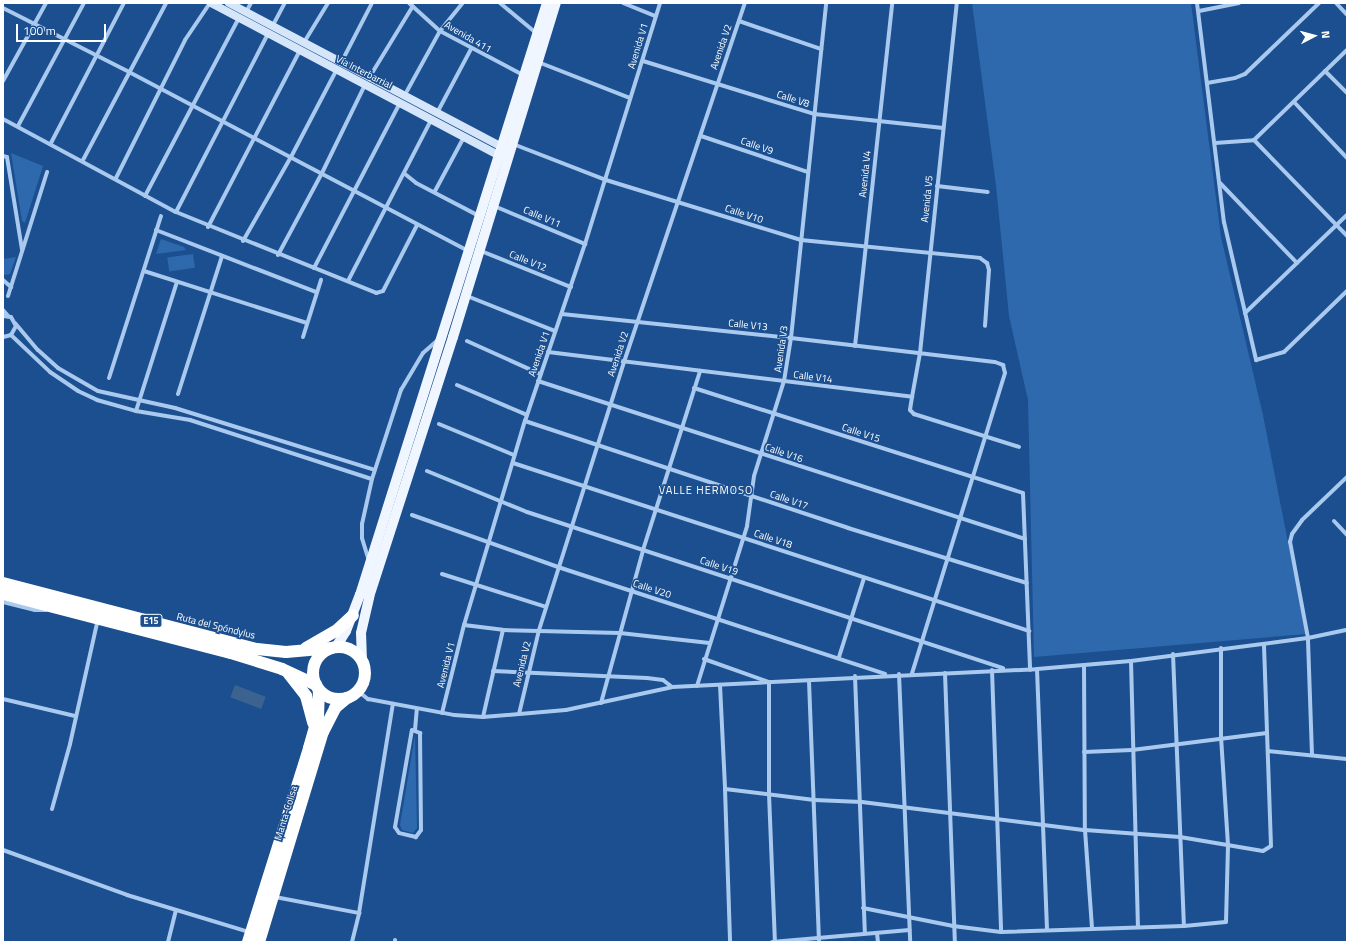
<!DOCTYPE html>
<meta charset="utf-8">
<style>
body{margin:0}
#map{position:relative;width:1350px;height:945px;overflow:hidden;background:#1b4f8f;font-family:"Titillium Web",sans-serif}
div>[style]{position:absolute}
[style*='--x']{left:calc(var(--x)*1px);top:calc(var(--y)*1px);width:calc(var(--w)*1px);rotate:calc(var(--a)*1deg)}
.green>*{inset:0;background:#2e69ad;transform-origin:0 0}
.water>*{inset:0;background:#3c6290;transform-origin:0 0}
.street>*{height:4px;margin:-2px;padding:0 2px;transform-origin:2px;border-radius:2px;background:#a9c9ee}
.secondary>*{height:8px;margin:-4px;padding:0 4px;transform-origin:4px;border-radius:4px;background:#d6e6fa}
.primary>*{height:10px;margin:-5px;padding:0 5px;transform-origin:5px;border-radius:5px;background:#f0f6ff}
.highway>*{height:12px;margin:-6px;padding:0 6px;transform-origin:6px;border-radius:6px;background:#fff}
.highway>.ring{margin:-6px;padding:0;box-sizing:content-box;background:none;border:12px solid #fff;border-radius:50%}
span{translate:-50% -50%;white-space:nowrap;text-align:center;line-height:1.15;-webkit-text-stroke:3.5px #1b4f8f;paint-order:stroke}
.shield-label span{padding:1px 3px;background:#1b4f8f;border:1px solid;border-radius:3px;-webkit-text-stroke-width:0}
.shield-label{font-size:9px;color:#fff;font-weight:700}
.street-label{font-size:10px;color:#fff}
.neighbourhood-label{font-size:11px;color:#fff;letter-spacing:1px}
.frame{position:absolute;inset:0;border:4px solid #fff;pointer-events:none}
.north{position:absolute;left:1294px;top:16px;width:40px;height:40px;-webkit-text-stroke:3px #1b4f8f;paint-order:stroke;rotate:84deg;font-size:11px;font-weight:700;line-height:16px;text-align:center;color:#fff}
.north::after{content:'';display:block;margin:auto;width:14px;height:18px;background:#fff;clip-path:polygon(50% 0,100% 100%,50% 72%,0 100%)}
.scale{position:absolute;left:16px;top:24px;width:90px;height:18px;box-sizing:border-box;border:2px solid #fff;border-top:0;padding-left:5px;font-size:12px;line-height:14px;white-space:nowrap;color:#fff;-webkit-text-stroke:3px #1b4f8f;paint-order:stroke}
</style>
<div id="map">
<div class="green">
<i style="clip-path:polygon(972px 3px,1191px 3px,1221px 237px,1263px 415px,1306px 634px,1034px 657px,1028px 400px,1009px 316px,996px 186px)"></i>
<i style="clip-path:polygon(11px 153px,43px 166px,25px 223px,22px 221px)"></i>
<i style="clip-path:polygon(161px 239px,184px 247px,186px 250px,156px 254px)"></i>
<i style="left:193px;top:254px;width:14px;height:26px;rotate:82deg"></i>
<i style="clip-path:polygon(16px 257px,10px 274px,5px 275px,3px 273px,3px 259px)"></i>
<i style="clip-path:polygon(415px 735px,417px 828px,413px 833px,402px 830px,400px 825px)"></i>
</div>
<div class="water">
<i style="left:235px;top:685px;width:33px;height:13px;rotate:21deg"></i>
</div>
<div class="street">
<i style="--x:409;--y:3;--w:42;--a:42.1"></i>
<i style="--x:440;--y:31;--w:94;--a:27.9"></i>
<i style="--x:500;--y:3;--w:47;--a:39.8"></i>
<i style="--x:623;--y:3;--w:35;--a:22"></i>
<i style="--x:1197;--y:3;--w:221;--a:83"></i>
<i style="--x:1224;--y:222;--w:142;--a:76.9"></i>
<i style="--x:1256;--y:360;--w:29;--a:-16"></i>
<i style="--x:1284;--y:352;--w:88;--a:-44.1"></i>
<i style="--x:1336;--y:3;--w:16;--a:47"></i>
<i style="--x:3;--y:8;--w:141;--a:26.9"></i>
<i style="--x:129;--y:72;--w:382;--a:27.8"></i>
<i style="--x:1199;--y:11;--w:41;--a:-11.3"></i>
<i style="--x:246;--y:12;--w:10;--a:-61"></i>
<i style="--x:739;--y:21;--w:87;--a:18.9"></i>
<i style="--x:272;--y:27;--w:27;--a:-62"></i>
<i style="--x:303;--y:44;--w:48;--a:-58.6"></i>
<i style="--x:643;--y:61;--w:179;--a:17.2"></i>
<i style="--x:814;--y:114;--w:130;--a:6.2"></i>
<i style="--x:538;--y:62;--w:99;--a:21.4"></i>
<i style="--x:341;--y:63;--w:68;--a:-62.7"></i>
<i style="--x:1325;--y:71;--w:31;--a:45"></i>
<i style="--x:369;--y:78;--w:84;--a:-58.6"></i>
<i style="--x:3;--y:81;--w:89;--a:-61.1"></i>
<i style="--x:1207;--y:83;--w:28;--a:-10"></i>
<i style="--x:1235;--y:78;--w:11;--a:-22"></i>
<i style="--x:1245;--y:74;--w:103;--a:-43.8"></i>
<i style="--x:407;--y:91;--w:68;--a:-61.2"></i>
<i style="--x:440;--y:31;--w:36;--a:-51"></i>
<i style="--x:1294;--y:102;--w:77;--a:46.6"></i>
<i style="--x:437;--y:113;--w:72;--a:-62"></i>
<i style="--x:3;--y:119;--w:196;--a:28.3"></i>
<i style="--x:176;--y:212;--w:216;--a:22"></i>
<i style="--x:376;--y:293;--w:7;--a:-16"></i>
<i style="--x:383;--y:291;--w:74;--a:-62.7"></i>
<i style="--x:18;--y:126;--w:140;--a:-61.8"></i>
<i style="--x:701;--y:136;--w:113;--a:18.6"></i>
<i style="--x:1254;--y:140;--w:134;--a:45.9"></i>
<i style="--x:51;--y:143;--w:158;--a:-62.5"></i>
<i style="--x:1215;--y:143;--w:39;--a:-4"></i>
<i style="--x:1254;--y:140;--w:129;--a:-44.1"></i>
<i style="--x:513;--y:144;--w:100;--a:21.2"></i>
<i style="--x:606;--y:180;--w:204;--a:17.1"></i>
<i style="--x:801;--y:240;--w:180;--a:5.7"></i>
<i style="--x:980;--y:258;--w:9;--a:36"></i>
<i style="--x:987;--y:263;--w:7;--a:74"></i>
<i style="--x:989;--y:270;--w:56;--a:94.1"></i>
<i style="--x:3;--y:156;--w:4;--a:14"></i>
<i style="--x:7;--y:157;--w:94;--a:80.8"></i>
<i style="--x:83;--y:160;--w:178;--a:-62.1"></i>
<i style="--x:405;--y:174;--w:14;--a:39"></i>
<i style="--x:416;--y:183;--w:71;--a:27.6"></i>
<i style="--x:116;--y:178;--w:154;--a:-63.4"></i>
<i style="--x:185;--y:40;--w:45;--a:-56"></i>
<i style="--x:1220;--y:183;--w:111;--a:46.1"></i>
<i style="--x:937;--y:186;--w:51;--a:6.7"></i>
<i style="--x:435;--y:191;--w:61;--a:-61.8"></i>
<i style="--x:145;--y:196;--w:201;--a:-62.2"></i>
<i style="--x:494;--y:206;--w:99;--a:22.7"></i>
<i style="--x:176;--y:212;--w:200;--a:-62.7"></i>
<i style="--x:208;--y:227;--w:199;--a:-62.5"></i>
<i style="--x:156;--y:230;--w:172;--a:21.2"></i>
<i style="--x:243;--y:241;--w:97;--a:-60.3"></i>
<i style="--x:291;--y:157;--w:99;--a:-62.4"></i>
<i style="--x:481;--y:251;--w:97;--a:21.8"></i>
<i style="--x:278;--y:255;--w:93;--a:-61.8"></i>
<i style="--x:322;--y:173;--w:98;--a:-64"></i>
<i style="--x:314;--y:268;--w:186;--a:-62.5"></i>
<i style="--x:144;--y:271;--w:171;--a:17.7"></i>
<i style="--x:3;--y:280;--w:11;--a:41"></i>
<i style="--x:348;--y:281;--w:183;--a:-62.7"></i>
<i style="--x:8;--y:296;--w:130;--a:-72.5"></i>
<i style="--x:467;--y:296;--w:95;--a:21.7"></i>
<i style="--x:3;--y:310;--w:8;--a:50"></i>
<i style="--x:1245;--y:313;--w:141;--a:-43.9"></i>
<i style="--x:562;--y:314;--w:230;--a:6"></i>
<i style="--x:791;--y:338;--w:205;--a:6.7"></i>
<i style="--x:995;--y:362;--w:9;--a:21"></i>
<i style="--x:1003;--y:365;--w:8;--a:76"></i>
<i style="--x:1005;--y:373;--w:315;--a:107.2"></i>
<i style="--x:3;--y:316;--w:8;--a:7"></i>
<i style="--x:11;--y:317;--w:10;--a:61"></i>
<i style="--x:16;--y:326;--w:10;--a:119"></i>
<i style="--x:11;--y:335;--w:8;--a:166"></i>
<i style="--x:15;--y:323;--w:35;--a:50"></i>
<i style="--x:38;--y:350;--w:27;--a:42"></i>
<i style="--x:58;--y:368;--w:46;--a:29.9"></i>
<i style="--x:98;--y:391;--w:79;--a:12.4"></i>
<i style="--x:175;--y:408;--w:209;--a:17.2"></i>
<i style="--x:11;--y:335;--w:54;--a:43.5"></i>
<i style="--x:50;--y:372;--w:34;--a:34"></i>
<i style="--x:78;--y:391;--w:21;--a:25"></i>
<i style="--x:97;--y:400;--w:41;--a:15.8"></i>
<i style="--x:136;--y:411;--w:55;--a:9.5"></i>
<i style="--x:190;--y:420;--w:191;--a:18"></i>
<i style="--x:303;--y:337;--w:60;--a:-72.5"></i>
<i style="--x:467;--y:341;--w:80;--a:24.3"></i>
<i style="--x:855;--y:346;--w:345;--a:-83.8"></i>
<i style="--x:548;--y:352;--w:367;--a:7"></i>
<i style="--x:912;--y:397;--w:13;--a:99"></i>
<i style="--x:910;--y:410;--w:6;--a:45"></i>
<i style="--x:914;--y:414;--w:110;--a:17.4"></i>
<i style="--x:109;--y:378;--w:170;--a:-72.2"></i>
<i style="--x:538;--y:381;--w:512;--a:17.97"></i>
<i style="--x:457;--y:385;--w:76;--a:23.2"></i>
<i style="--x:694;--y:388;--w:345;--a:17.7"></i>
<i style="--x:1023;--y:493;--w:177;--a:87.7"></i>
<i style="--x:178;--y:394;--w:145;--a:-72.3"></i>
<i style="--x:912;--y:397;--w:45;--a:-79.7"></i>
<i style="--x:920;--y:353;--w:352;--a:-84"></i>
<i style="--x:136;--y:411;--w:135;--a:-72.4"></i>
<i style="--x:525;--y:421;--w:340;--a:18.3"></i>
<i style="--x:848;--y:528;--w:187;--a:17.1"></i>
<i style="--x:439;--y:424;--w:81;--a:22.5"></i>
<i style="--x:513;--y:463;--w:543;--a:18.03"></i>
<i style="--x:427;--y:471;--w:108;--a:22.3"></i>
<i style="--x:527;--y:512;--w:501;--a:18.15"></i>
<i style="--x:412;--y:515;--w:158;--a:19.6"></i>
<i style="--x:561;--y:568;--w:341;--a:18.1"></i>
<i style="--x:1334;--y:521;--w:19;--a:47"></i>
<i style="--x:369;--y:561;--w:24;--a:-107"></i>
<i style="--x:362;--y:538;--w:14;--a:-90"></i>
<i style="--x:362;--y:524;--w:46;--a:-77.5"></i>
<i style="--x:372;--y:479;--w:94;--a:-72"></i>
<i style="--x:401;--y:390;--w:43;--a:-59.3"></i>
<i style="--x:423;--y:353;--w:20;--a:-41"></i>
<i style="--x:442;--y:574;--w:109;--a:17.6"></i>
<i style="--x:3;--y:602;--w:33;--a:14"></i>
<i style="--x:35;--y:610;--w:11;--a:0"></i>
<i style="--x:464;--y:625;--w:39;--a:7"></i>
<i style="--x:503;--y:630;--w:117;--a:1.5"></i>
<i style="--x:620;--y:633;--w:90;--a:6.4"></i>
<i style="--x:1173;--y:654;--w:272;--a:87.7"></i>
<i style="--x:839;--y:657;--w:83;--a:-72.4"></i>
<i style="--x:704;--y:659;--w:69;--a:19.5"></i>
<i style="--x:769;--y:682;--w:112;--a:90"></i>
<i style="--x:769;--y:794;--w:148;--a:87.7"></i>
<i style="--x:1131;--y:661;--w:266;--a:88.5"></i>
<i style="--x:1084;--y:665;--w:165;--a:89.7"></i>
<i style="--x:1085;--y:830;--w:98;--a:85.9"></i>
<i style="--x:1037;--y:669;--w:260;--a:87.8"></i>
<i style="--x:992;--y:670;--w:262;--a:88"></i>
<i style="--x:493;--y:671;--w:154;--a:2.6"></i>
<i style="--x:647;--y:678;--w:16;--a:7"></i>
<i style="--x:663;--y:680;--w:11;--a:38"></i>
<i style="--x:945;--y:673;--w:269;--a:87.9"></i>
<i style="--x:899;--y:674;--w:268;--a:87.6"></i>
<i style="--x:855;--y:676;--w:257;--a:87.8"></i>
<i style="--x:809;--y:681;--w:261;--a:87.8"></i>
<i style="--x:720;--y:685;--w:104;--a:87.2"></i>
<i style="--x:725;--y:789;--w:90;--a:7"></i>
<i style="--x:814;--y:800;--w:48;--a:2.4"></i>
<i style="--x:862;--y:802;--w:225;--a:7.2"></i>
<i style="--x:1085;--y:830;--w:95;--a:4.2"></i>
<i style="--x:1180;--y:837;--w:84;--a:9.6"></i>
<i style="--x:1263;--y:851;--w:9;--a:-32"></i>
<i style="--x:1271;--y:846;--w:202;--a:-92"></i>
<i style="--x:697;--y:686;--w:168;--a:-72.6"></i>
<i style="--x:747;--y:526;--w:50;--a:-82"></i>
<i style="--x:754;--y:476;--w:100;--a:-72.5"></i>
<i style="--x:784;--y:381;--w:44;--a:-80.8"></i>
<i style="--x:791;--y:338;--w:337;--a:-84"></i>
<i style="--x:358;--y:691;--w:13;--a:39"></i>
<i style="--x:368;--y:699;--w:87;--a:10.5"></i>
<i style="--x:454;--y:715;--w:29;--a:4"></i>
<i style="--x:483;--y:717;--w:83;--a:-4.8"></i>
<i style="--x:566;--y:710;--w:108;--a:-12.2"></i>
<i style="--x:672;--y:687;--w:365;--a:-2.8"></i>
<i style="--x:1037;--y:669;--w:94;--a:-4.9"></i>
<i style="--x:1131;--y:661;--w:178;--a:-7.4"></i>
<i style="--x:1308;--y:638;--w:40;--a:-12"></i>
<i style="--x:3;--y:699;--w:74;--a:13.3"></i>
<i style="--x:601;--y:703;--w:159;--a:-74.6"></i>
<i style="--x:643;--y:550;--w:188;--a:-72.3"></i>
<i style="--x:442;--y:713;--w:91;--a:-76"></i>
<i style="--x:464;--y:625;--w:213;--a:-73.4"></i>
<i style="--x:525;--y:421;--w:187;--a:-71.3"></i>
<i style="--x:585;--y:244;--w:252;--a:-72.7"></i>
<i style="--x:519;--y:714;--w:86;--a:-76.6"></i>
<i style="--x:539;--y:630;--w:281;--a:-72.4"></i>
<i style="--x:624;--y:362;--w:379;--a:-71.4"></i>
<i style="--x:483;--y:717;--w:89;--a:-77.1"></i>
<i style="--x:412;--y:730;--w:9;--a:21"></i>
<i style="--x:420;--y:733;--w:97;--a:89.4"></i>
<i style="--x:421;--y:830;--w:9;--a:126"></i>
<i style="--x:416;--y:837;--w:17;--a:-167"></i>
<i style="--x:399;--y:833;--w:7;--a:-124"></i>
<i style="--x:395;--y:827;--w:98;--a:-80.1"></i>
<i style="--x:415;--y:730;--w:21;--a:-85"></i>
<i style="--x:1268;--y:751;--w:79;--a:5.8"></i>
<i style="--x:1084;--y:752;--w:48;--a:-2.4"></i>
<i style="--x:1132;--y:750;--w:136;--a:-7.2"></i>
<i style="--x:1312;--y:755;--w:117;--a:-92"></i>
<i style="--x:1308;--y:638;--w:98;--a:-100.6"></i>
<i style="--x:1290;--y:542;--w:8;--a:-76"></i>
<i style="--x:1292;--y:534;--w:17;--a:-54"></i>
<i style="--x:1302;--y:520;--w:62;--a:-43.7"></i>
<i style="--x:725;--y:789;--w:153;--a:88.1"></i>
<i style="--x:52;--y:809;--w:67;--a:-74.5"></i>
<i style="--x:70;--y:744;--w:128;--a:-77.4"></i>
<i style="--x:3;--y:850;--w:132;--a:19.9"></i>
<i style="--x:127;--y:895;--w:127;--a:16.9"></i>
<i style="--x:275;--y:897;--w:86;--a:10.8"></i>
<i style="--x:863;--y:908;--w:92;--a:11.3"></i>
<i style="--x:953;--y:926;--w:48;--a:7.1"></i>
<i style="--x:1001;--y:932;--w:183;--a:-1.9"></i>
<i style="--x:1184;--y:926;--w:42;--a:-5.4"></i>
<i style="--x:1226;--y:922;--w:77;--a:-88.5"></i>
<i style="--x:1228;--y:845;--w:107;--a:-93.7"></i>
<i style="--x:1221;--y:738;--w:90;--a:-90"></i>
<i style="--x:877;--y:933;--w:9;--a:84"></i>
<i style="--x:168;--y:942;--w:33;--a:-76"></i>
<i style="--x:352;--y:942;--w:30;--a:-76"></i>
<i style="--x:359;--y:913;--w:212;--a:-80.8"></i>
<i style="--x:395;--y:942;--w:2;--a:-90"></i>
<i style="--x:772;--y:942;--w:138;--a:-5"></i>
</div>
<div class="secondary">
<i style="--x:211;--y:3;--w:331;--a:27.9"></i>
<i style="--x:229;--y:3;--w:313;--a:27.8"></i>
</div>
<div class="primary">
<i style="--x:336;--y:647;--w:19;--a:-58"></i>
<i style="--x:346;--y:631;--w:39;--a:-69"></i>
<i style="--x:360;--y:595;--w:621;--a:-72.47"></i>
<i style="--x:362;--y:661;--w:28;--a:-92"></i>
<i style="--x:361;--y:633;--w:37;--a:-77"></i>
<i style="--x:369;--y:597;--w:273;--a:-72.1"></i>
<i style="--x:453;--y:337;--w:350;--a:-72.9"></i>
</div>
<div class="highway">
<i style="--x:3;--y:583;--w:262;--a:14.6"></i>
<i style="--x:257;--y:649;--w:29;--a:6"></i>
<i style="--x:286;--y:652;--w:46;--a:-5"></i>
<i style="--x:3;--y:594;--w:236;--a:14.5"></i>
<i style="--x:231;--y:653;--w:53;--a:17.4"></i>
<i style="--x:282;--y:669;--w:38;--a:25"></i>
<i class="ring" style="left:313px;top:647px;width:40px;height:40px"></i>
<i style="--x:306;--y:648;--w:34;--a:-30"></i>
<i style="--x:336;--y:631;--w:23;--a:-43"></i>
<i style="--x:289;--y:674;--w:28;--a:52"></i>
<i style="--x:306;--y:696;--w:28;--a:75"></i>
<i style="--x:248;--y:942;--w:203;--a:-72.5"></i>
<i style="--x:309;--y:748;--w:32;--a:-74"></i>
<i style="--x:318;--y:717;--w:27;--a:-88"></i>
<i style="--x:259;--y:942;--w:220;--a:-73.1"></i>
<i style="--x:323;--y:732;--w:27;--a:-63"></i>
<i style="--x:335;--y:708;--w:16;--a:-40"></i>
</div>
<div class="shield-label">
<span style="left:151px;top:621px">E15</span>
</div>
<div class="street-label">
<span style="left:468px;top:37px;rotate:30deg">Avenida 411</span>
<span style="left:638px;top:46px;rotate:-73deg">Avenida V1</span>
<span style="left:721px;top:47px;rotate:-71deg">Avenida V2</span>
<span style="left:364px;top:72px;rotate:27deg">Vía Interbarrial</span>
<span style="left:793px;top:99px;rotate:18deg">Calle V8</span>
<span style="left:757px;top:146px;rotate:19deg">Calle V9</span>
<span style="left:865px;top:174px;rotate:-84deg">Avenida V4</span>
<span style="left:927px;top:199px;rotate:-84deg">Avenida V5</span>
<span style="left:744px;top:214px;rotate:18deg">Calle V10</span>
<span style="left:542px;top:217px;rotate:23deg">Calle V11</span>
<span style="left:528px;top:261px;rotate:22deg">Calle V12</span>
<span style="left:748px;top:325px;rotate:6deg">Calle V13</span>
<span style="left:781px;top:349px;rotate:-82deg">Avenida V3</span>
<span style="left:539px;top:354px;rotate:-71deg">Avenida V1</span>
<span style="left:618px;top:354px;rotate:-72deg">Avenida V2</span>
<span style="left:813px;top:377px;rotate:7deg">Calle V14</span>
<span style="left:861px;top:433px;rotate:18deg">Calle V15</span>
<span style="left:784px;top:453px;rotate:19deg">Calle V16</span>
<span style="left:789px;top:500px;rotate:19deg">Calle V17</span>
<span style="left:773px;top:539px;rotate:18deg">Calle V18</span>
<span style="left:719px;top:566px;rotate:18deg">Calle V19</span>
<span style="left:652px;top:589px;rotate:18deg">Calle V20</span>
<span style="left:216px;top:626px;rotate:14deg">Ruta del Spóndylus</span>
<span style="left:522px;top:664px;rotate:-76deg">Avenida V2</span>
<span style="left:446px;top:665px;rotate:-76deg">Avenida V1</span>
<span style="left:286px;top:813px;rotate:-73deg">Manta-Colisa</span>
</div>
<div class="neighbourhood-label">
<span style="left:706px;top:490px">VALLE HERMOSO</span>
</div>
<div class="frame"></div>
<div class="north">N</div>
<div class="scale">100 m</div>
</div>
